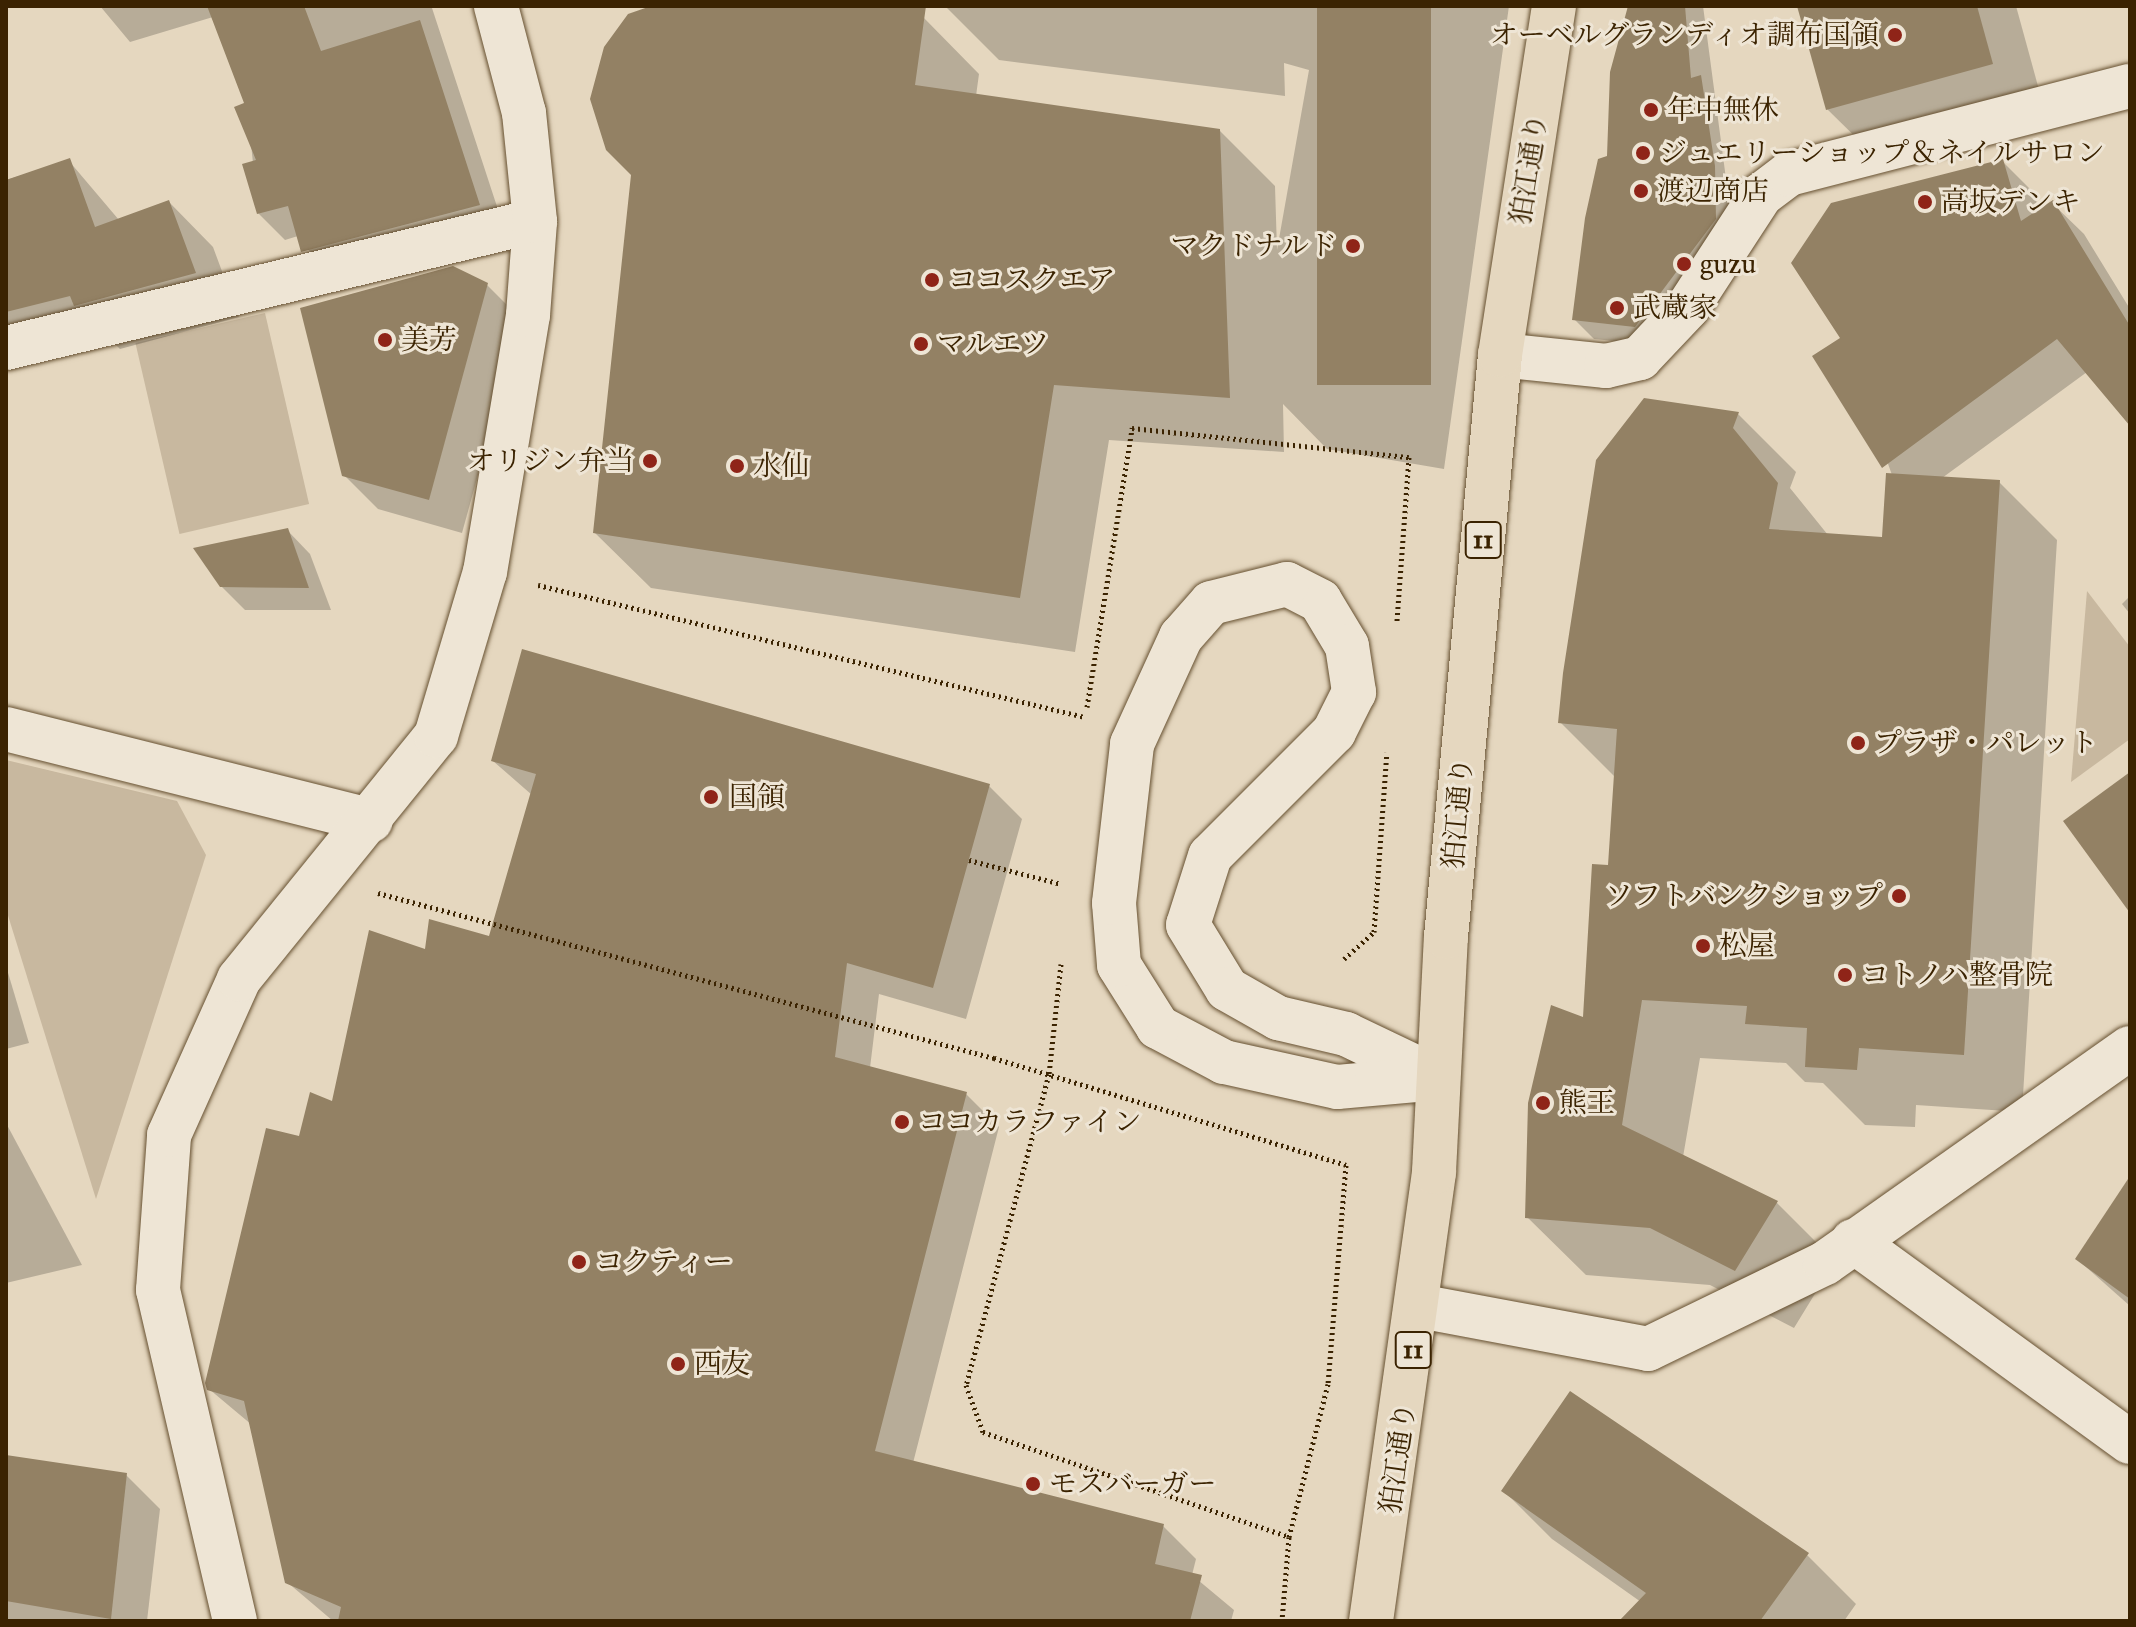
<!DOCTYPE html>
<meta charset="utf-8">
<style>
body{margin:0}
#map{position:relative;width:2136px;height:1627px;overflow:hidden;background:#e5d7bf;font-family:"IM FELL Great Primer","Noto Serif JP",serif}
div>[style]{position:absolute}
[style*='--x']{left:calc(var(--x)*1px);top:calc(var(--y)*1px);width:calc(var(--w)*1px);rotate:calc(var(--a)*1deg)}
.green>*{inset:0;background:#c8b89f;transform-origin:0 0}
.shadow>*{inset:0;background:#0003}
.building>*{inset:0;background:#938164;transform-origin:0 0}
.path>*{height:5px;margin-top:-2.5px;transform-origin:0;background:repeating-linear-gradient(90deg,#3b2301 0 2px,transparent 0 6px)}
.roads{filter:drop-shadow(0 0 2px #665030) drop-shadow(0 0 2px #665030)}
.minor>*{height:44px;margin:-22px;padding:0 22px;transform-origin:22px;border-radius:22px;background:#eee5d5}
.major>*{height:44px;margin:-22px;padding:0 22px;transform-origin:22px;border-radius:22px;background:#e5d7bf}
.dots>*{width:22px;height:22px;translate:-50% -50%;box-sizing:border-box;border:4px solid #eee5d5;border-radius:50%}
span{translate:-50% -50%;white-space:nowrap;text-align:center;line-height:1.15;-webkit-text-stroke:6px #eee5d5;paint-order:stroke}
.shield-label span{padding:2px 6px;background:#eee5d5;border:2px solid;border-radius:6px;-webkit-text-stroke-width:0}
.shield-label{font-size:26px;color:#3b2301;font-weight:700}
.poi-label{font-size:28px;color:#3b2301}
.right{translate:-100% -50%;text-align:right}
.left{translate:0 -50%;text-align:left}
.street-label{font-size:28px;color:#3b2301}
.frame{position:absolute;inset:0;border:8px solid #3b2301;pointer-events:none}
</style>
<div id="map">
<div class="green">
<i style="left:265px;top:313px;width:196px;height:133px;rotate:77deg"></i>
<i style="clip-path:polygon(2087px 591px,2130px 647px,2130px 739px,2071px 782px)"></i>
<i style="clip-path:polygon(6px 760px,177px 801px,206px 855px,96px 1199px,6px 909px)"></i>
</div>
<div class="shadow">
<i style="clip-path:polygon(100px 6px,439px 6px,432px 8px,505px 231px,329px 277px,298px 236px,285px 240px,258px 213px,247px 104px,213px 17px,130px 42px)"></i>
<i style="clip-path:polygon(656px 6px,861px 6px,924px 18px,979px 74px,976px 96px,1220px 131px,1275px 186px,1277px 250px,1309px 70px,1284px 63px,1285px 96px,999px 60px,945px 6px,1509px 6px,1444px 469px,1327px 449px,1283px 404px,1284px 452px,1109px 440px,1075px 652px,651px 588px,595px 533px)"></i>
<i style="clip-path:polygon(1630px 6px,1703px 6px,1734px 239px,1655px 345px,1594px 339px,1575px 320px,1609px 157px)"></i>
<i style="clip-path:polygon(1799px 6px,2016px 6px,2047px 119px,1883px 164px,1827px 109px)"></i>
<i style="clip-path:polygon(69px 161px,119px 220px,169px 202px,213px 247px,239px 317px,120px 349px,111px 340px,6px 368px,6px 180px)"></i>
<i style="clip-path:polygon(2002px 161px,2034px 193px,2039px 211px,2052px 203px,2084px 234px,2130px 309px,2130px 423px,2087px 372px,1942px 478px,1999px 482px,2057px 540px,2022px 1112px,1916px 1105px,1915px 1127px,1865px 1125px,1823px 1083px,1805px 1082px,1786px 1063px,1700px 1058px,1683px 1157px,1777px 1203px,1835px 1261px,1794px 1328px,1710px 1285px,1586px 1275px,1527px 1217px,1585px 1020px,1610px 867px,1616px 778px,1560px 722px,1738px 414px,1796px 472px,1790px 488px,1828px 535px,1884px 539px,1892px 475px,1843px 338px)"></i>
<i style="clip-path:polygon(487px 285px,521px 319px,462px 533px,378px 509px,344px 475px)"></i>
<i style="clip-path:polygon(287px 530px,310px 554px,331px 610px,245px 610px,221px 586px)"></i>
<i style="clip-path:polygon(2130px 596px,2130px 614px,2122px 604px)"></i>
<i style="clip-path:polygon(493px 761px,989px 786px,1022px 819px,966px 1019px,879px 994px,870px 1068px,966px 1094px,999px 1127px,913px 1463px,1163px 1526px,1196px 1559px,1192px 1575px,1234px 1610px,1231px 1621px,333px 1621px,287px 1582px,252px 1425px,209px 1389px,300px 1138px,333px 1104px,427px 952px,491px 939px,532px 795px)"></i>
<i style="clip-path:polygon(6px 966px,29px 1043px,6px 1049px)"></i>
<i style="clip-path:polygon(6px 1123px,82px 1265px,6px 1283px)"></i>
<i style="clip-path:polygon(2130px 1179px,2130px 1306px,2077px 1259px)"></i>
<i style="clip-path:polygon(6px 1457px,126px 1475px,160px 1509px,147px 1621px,6px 1621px)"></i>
<i style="clip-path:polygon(1503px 1490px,1807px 1555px,1856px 1604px,1844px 1621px,1622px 1621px,1641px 1602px,1552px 1539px)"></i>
</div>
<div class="building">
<i style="clip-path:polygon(207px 6px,304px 6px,321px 51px,420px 20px,480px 205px,301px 252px,288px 206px,257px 214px,242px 164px,256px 160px,234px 107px,244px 103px)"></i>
<i style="clip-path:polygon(651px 6px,926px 6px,915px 85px,1220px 129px,1230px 398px,1054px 385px,1020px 598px,593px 533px,631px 175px,606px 150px,590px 99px,604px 47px,628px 14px)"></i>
<i style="left:1317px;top:6px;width:114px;height:379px"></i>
<i style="clip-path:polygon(1628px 6px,1685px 6px,1691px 78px,1701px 75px,1715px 166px,1716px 219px,1635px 327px,1572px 320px,1585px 218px,1598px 159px,1607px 156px,1610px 72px)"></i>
<i style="clip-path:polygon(1797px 6px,1977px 6px,1993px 64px,1826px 110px)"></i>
<i style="clip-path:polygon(70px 158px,95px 227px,169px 200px,196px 273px,74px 306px,70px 296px,6px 312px,6px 180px)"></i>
<i style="clip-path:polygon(2003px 159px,2021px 221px,2053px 200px,2130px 326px,2130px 426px,2057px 339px,1882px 468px,1812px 356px,1840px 338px,1791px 263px,1831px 203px)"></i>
<i style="clip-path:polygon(453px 266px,488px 283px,429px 500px,342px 476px,300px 308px)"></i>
<i style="clip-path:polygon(1644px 398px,1739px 412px,1733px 428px,1778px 483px,1769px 529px,1882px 537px,1886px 473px,2000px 480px,1964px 1055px,1859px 1048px,1857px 1070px,1805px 1067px,1807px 1028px,1745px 1024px,1747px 1006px,1642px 1000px,1622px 1125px,1778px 1201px,1735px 1271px,1650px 1228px,1525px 1218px,1528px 1103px,1551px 1005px,1583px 1017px,1592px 864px,1608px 865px,1617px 729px,1558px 723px,1563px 673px,1596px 460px)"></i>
<i style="clip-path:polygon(288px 528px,309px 588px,220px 587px,193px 548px)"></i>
<i style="clip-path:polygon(522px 649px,990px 784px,933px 988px,847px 963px,835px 1057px,967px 1092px,875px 1451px,1164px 1524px,1155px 1564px,1202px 1575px,1190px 1621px,338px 1621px,341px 1607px,285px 1583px,244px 1401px,207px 1390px,205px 1383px,266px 1128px,299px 1136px,310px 1092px,332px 1101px,369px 930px,425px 949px,429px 919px,489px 936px,536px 774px,491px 761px)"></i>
<i style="clip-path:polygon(2130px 772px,2130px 913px,2063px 821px)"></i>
<i style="clip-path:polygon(2130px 1176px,2130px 1299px,2075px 1259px)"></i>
<i style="clip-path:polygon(1570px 1391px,1809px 1553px,1760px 1621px,1619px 1621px,1646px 1593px,1501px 1491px)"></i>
<i style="clip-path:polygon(6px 1455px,127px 1473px,111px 1619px,6px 1601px)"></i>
</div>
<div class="path">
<i style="--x:538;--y:585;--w:563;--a:13.57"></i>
<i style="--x:1087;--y:707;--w:283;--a:-80.8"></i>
<i style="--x:1132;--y:428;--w:279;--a:6"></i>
<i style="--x:1409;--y:457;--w:165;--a:94.2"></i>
<i style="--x:969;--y:860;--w:95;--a:14.6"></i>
<i style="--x:378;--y:893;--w:638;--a:15"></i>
<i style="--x:994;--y:1058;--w:368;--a:16.9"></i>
<i style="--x:1346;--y:1165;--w:220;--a:94.7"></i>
<i style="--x:1328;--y:1384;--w:158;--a:104.3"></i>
<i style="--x:1289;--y:1537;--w:84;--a:94.8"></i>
<i style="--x:1344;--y:959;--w:40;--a:-42"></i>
<i style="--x:1374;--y:932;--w:180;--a:-85.9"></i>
<i style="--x:1061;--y:964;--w:111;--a:96.2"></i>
<i style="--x:1049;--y:1074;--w:322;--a:104.9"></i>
<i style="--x:966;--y:1385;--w:50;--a:70.1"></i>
<i style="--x:983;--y:1432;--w:324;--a:18.9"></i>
</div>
<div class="roads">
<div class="minor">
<i style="--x:6;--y:348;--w:544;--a:-13.5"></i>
<i style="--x:1500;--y:355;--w:107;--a:5.9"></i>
<i style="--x:1606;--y:366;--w:35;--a:-13"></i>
<i style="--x:1640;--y:358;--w:70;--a:-46.7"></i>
<i style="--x:1688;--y:307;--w:134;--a:-56.9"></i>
<i style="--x:1761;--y:195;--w:35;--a:-37"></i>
<i style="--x:1789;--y:174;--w:352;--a:-14.5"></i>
<i style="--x:1287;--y:584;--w:37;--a:27"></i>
<i style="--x:1320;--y:601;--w:52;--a:59"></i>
<i style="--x:1347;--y:646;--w:47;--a:81.3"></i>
<i style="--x:1354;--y:692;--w:45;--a:116.6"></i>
<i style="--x:1334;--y:732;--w:175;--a:135"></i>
<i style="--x:1210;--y:856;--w:72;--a:107.7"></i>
<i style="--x:1188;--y:925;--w:75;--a:58.6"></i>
<i style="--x:1227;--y:989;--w:59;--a:29.6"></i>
<i style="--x:1278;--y:1018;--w:70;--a:13.2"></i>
<i style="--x:1346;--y:1034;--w:102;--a:25.6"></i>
<i style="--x:1438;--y:1078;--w:101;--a:174.9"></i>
<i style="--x:1337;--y:1087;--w:116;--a:-167.5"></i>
<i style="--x:1224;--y:1062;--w:75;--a:-152.1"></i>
<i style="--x:1158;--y:1027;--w:73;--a:-122.2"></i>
<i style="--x:1119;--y:965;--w:62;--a:-94.6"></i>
<i style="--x:1114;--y:903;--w:160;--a:-83.5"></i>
<i style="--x:1132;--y:744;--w:118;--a:-65.4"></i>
<i style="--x:1181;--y:637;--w:45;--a:-48.6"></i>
<i style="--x:1211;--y:603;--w:78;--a:-14"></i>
<i style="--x:6;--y:729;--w:376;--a:14.1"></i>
<i style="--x:1853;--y:1241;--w:342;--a:36"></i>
<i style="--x:1419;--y:1306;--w:233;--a:10.6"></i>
<i style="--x:1648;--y:1349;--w:197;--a:-25.9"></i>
<i style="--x:1825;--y:1263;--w:373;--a:-35.2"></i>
<i style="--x:235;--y:1621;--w:340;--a:-103.1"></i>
<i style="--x:158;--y:1290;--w:155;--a:-85.9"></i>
<i style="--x:169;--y:1135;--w:171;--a:-65.8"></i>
<i style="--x:239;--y:979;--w:313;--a:-51"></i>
<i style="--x:436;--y:736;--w:171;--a:-73.4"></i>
<i style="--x:485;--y:572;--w:261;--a:-80.5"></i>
<i style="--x:528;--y:315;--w:94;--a:-85.7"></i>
<i style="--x:535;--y:221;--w:109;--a:-95.8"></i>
<i style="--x:524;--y:113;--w:111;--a:-104.7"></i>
</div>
<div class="major">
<i style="--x:1371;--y:1621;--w:453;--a:-82"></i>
<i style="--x:1434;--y:1172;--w:235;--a:-87.1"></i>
<i style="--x:1446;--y:937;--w:584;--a:-84.7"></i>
<i style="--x:1500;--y:355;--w:353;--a:-81.2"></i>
</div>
</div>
<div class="dots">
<i style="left:1895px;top:35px;background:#8f2418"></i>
<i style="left:1651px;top:110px;background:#8f2418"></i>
<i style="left:1643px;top:153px;background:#8f2418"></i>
<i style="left:1641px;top:191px;background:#8f2418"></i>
<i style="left:1925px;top:202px;background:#8f2418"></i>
<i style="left:1353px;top:246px;background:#8f2418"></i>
<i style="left:1684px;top:264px;background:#8f2418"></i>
<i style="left:932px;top:280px;background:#8f2418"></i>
<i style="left:1617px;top:308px;background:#8f2418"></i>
<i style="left:385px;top:340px;background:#8f2418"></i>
<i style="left:921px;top:344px;background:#8f2418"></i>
<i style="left:650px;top:461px;background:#8f2418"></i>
<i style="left:737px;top:466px;background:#8f2418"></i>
<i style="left:1858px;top:743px;background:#8f2418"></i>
<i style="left:711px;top:797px;background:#8f2418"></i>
<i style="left:1899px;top:896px;background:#8f2418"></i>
<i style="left:1703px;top:946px;background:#8f2418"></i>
<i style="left:1845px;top:975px;background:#8f2418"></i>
<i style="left:1543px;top:1103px;background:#8f2418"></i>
<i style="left:902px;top:1122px;background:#8f2418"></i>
<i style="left:579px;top:1262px;background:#8f2418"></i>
<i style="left:678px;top:1364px;background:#8f2418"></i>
<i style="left:1033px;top:1484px;background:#8f2418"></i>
</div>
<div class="shield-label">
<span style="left:1483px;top:540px">11</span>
<span style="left:1413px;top:1350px">11</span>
</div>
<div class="poi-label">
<span class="right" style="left:1879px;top:35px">オーベルグランディオ調布国領</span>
<span class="left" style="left:1667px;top:110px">年中無休</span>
<span class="left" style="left:1659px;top:153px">ジュエリーショップ＆ネイルサロン</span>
<span class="left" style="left:1657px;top:191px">渡辺商店</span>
<span class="left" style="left:1941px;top:202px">高坂デンキ</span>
<span class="right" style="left:1337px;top:246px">マクドナルド</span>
<span class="left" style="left:1700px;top:264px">guzu</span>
<span class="left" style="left:948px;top:280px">ココスクエア</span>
<span class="left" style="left:1633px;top:308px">武蔵家</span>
<span class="left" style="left:401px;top:340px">美芳</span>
<span class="left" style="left:937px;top:344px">マルエツ</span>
<span class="right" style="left:634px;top:461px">オリジン弁当</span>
<span class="left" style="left:753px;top:466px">水仙</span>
<span class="left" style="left:1874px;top:743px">プラザ・パレット</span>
<span class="left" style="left:729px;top:797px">国領</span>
<span class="right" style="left:1883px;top:896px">ソフトバンクショップ</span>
<span class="left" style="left:1719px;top:946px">松屋</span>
<span class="left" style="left:1861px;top:975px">コトノハ整骨院</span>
<span class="left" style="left:1559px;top:1103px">熊王</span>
<span class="left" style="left:918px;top:1122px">ココカラファイン</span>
<span class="left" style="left:595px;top:1262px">コクティー</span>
<span class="left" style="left:694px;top:1364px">西友</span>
<span class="left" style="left:1049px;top:1484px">モスバーガー</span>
</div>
<div class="street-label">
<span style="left:1529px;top:169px;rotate:-81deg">狛江通り</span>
<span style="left:1458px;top:813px;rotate:-85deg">狛江通り</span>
<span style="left:1398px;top:1458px;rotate:-82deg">狛江通り</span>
</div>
<div class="frame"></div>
</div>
